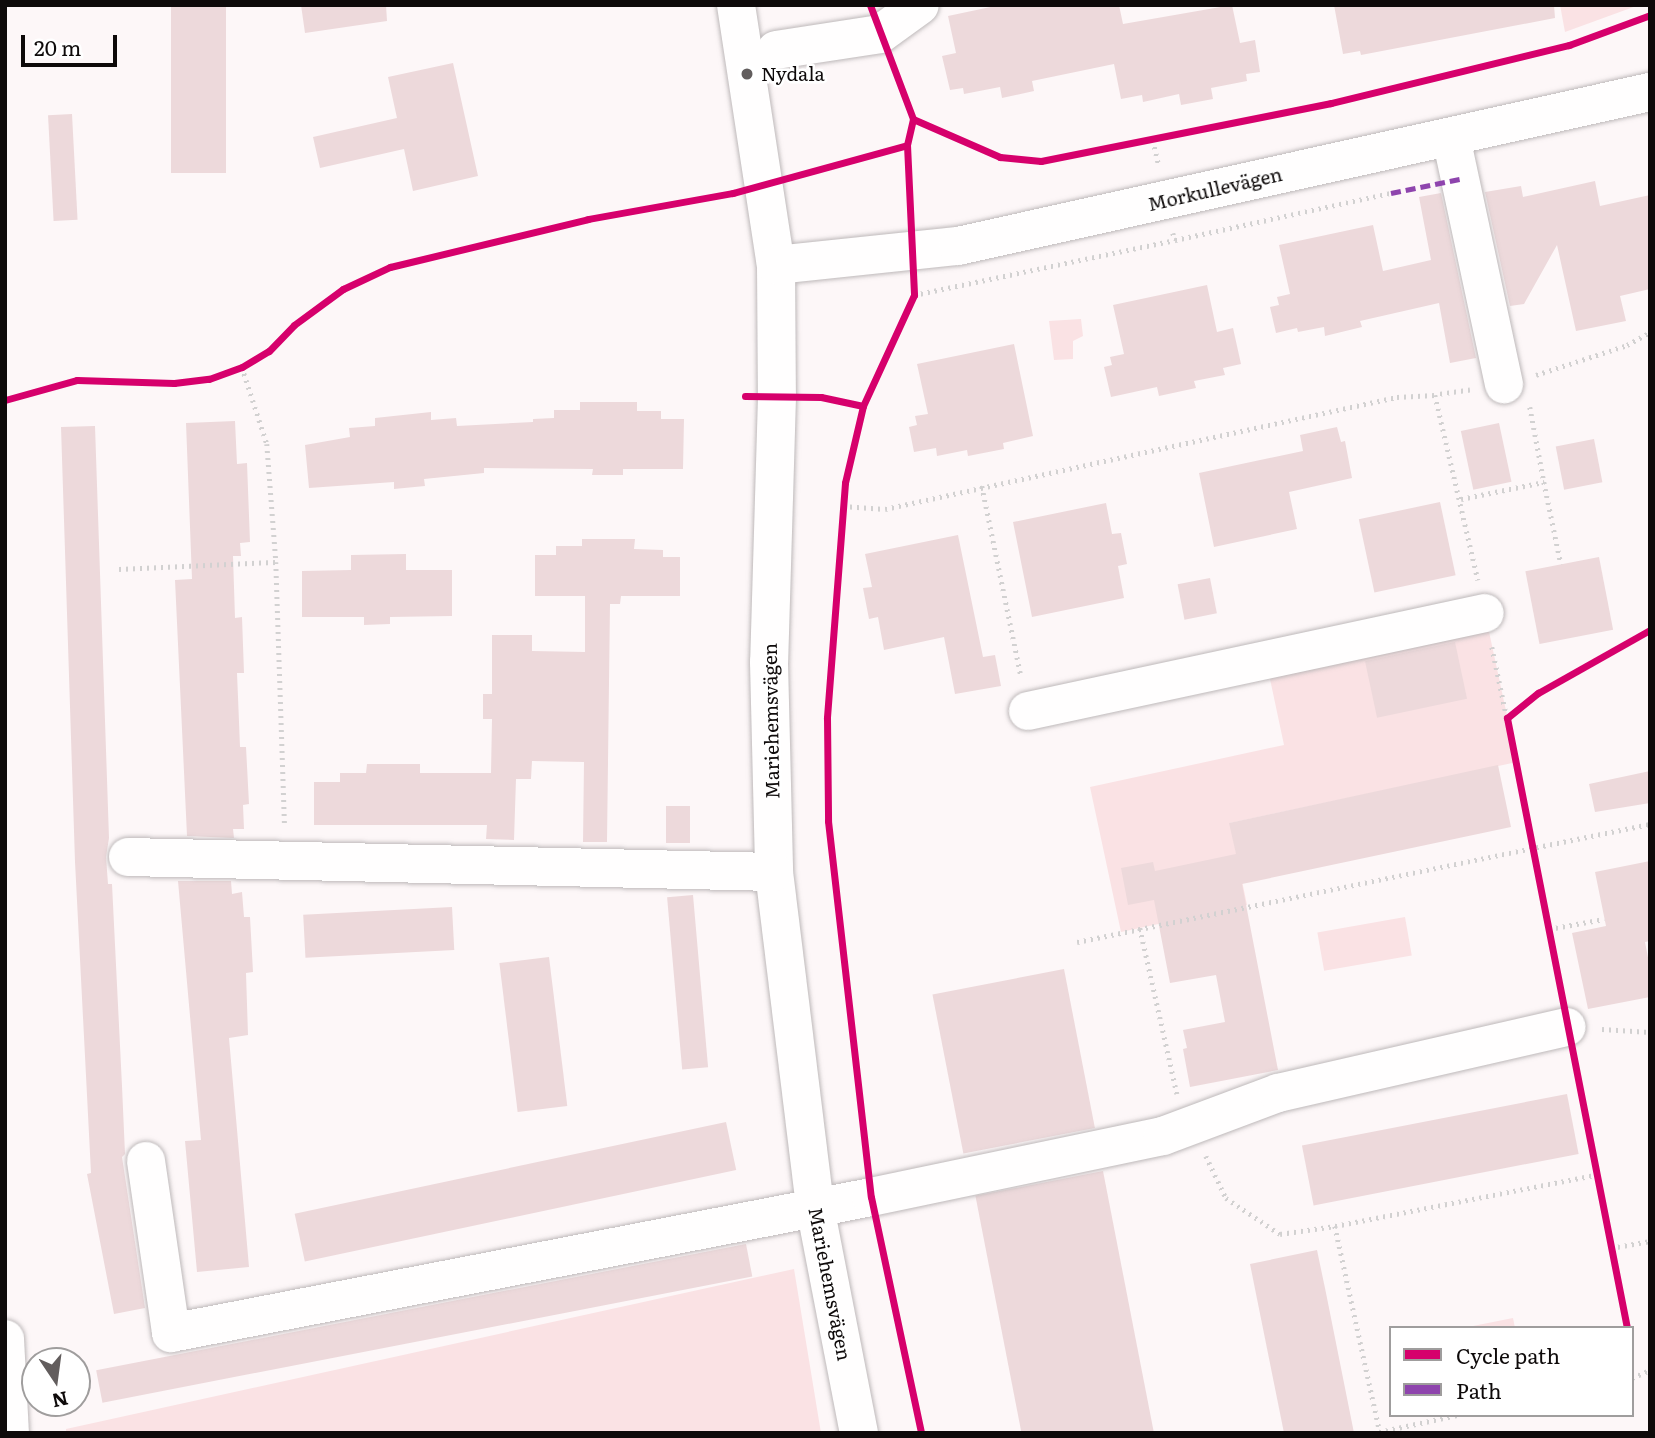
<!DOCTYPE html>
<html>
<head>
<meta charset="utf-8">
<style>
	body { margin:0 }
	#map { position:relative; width:1655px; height:1438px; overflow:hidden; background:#fdf7f8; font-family:Literata,serif }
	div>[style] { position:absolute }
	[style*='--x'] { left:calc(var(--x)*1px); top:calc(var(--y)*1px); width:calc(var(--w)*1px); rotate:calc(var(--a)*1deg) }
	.green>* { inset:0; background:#fae2e4; transform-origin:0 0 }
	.building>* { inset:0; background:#edd9db; transform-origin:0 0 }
	.path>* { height:4.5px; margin-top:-2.25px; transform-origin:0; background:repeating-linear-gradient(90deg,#d2d1d1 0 2px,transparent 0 7px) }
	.roads { filter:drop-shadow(0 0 2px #beb9ba) drop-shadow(0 0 2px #beb9ba) }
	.minor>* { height:38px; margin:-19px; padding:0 19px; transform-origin:19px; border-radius:19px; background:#fffefe }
	.highway>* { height:38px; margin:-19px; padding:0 19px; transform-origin:19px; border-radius:19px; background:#fffefe }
	.quiet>* { height:5px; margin-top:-2.5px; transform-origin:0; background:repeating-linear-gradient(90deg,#8e44ad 0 10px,transparent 0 15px) }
	.cycleway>* { height:7px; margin:-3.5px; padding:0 3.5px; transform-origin:3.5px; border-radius:3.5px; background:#d6006c }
	.dots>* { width:19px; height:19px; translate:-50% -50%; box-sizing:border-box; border:4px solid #fff; border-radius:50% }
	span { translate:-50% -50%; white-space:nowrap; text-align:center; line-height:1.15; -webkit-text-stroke:5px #fff; paint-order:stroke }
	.poi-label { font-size:19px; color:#0e0a0a }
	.left { translate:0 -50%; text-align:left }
	.street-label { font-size:19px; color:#0e0a0a }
	.frame { position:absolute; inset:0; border:7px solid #0e0a0a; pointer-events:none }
	.legend { position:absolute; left:1389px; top:1326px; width:245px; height:91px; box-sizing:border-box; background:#fff; border:2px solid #9f9d9d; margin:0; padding:9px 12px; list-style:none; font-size:21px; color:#0e0a0a }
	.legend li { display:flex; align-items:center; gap:14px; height:35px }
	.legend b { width:35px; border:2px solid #9f9d9d }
	.north { position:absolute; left:21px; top:1347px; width:70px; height:70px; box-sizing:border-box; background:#fff; border:2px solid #9f9d9d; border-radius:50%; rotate:167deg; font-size:19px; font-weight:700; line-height:28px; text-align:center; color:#0e0a0a }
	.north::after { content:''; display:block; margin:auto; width:24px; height:32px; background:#625d5d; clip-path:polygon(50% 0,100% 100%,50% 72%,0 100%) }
	.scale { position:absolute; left:21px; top:35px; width:96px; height:32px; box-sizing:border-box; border:4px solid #0e0a0a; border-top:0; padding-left:9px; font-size:21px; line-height:24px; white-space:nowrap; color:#0e0a0a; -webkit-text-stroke:5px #fff; paint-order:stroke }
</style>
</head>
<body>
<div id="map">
	<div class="green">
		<div style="clip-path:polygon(1560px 5px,1639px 5px,1565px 32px)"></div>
		<div style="clip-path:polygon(1081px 319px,1083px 336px,1073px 341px,1073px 359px,1054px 360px,1049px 321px)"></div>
		<div style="clip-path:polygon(1485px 613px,1517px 762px,1230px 823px,1247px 905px,1121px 932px,1090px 787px,1284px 745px,1266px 660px)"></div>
		<div style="left:1405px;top:917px;width:39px;height:89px;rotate:80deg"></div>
		<div style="clip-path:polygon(794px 1269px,821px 1433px,66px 1433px,66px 1429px)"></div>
		<div style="clip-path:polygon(1513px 1318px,1515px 1328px,1463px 1328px)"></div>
	</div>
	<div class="building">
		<div style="left:171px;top:5px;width:55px;height:168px"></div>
		<div style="clip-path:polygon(301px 5px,386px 5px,387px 21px,305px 33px)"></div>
		<div style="clip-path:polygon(1000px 5px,1119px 5px,1123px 24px,1232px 5px,1240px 43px,1255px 40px,1260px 72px,1246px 74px,1247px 81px,1211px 88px,1213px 99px,1181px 105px,1179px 94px,1143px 102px,1142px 95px,1121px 99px,1114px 64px,1032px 81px,1034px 91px,1002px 98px,1000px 87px,964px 94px,963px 88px,950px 90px,942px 56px,956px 53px,948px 16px)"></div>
		<div style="clip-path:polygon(1334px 5px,1554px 5px,1555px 18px,1361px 55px,1360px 51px,1343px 54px)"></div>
		<div style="clip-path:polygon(453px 63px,478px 176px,413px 191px,404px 149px,320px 168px,313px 137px,397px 118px,388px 77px)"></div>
		<div style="left:72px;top:114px;width:106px;height:24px;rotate:87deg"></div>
		<div style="clip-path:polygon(1595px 181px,1600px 206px,1650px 195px,1650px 289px,1620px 296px,1626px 321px,1576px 331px,1557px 245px,1524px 304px,1510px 306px,1485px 192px,1521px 186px,1523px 197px)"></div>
		<div style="clip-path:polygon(1441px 193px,1476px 358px,1450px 363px,1439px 303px,1360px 321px,1362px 327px,1325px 336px,1324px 327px,1298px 332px,1297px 328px,1276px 333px,1270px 307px,1279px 305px,1277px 297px,1290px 294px,1279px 245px,1373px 225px,1383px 271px,1431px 260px,1419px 197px)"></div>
		<div style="clip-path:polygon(1207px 285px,1217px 332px,1233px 328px,1241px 364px,1223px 368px,1225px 375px,1194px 381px,1196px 388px,1159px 396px,1157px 387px,1111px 397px,1104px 367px,1112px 365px,1110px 357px,1124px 354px,1113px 305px)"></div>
		<div style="clip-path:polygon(1014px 344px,1033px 436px,1003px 443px,1004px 449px,968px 456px,967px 450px,937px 456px,936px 448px,914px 452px,909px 427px,917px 425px,915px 416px,928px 414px,917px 364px)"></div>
		<div style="clip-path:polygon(580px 402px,637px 402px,637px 411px,661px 411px,661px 419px,684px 419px,683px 469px,623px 469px,623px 475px,592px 475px,593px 469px,484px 468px,484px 473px,424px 479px,425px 486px,394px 489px,394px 482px,309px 488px,305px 445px,350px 437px,349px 428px,375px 426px,375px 418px,431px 412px,431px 420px,456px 418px,457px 426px,533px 422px,533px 419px,554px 418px,554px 410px,580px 410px)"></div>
		<div style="clip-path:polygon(235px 421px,237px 464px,247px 463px,250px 542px,240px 543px,241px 556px,233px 556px,235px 618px,242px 617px,244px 673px,237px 673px,238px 697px,240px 747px,246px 747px,249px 804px,243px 805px,244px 829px,233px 829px,234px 838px,187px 836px,175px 580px,192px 579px,186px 423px)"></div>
		<div style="left:1499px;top:423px;width:60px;height:39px;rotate:78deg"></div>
		<div style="clip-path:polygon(95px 426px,109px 838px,106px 857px,108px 884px,112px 884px,122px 1086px,125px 1154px,122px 1157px,145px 1308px,114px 1314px,87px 1174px,91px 1173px,75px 862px,61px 427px)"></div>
		<div style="clip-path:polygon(1337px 427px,1341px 442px,1345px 441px,1352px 478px,1289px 492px,1297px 529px,1214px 547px,1199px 473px,1303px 451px,1300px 435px)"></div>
		<div style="left:1594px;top:439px;width:44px;height:39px;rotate:79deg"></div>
		<div style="left:1440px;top:502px;width:75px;height:83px;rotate:78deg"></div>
		<div style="clip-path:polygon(1106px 503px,1112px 534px,1121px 533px,1127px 564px,1118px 566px,1124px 598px,1032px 617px,1013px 522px)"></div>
		<div style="clip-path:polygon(958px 535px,983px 657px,995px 655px,1001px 686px,955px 694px,944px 637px,884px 650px,878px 617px,869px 619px,863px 588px,872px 587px,865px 554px)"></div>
		<div style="clip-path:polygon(582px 539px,635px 539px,634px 549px,663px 550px,663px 557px,680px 557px,680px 596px,621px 596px,620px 604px,610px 604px,607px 842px,583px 842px,584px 762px,532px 761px,531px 779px,516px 779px,514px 840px,486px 839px,487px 825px,314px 825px,314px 782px,340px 782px,340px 773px,366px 773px,367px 764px,420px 764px,420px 773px,491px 773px,492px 719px,483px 719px,483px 694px,492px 694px,492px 635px,532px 635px,532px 651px,585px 652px,585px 596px,535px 596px,535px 555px,556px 555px,556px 546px,582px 546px)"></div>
		<div style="clip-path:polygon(406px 554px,406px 570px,452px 570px,452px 616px,390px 617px,390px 624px,364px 625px,364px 617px,302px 617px,302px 571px,351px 570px,351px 555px)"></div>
		<div style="left:1599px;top:557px;width:74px;height:75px;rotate:79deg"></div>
		<div style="left:1210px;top:578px;width:36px;height:33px;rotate:79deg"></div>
		<div style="left:1455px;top:642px;width:58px;height:92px;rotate:78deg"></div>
		<div style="clip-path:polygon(1498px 765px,1511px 827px,1242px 884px,1278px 1070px,1190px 1087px,1183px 1049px,1187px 1048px,1183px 1030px,1225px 1022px,1216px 975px,1170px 983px,1154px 900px,1128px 905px,1121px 868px,1153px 862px,1155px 871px,1236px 854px,1229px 823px)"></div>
		<div style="clip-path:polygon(1650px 771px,1650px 803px,1595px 812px,1589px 784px)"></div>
		<div style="left:666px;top:806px;width:24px;height:37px"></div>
		<div style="clip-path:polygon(1650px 861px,1650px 941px,1645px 942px,1650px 968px,1650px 997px,1588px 1009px,1572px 933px,1606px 926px,1595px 872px)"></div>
		<div style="clip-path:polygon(178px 881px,231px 881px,232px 894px,242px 892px,244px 917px,250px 917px,253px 972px,246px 973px,248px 1035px,229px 1038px,249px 1267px,197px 1272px,185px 1141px,201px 1140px)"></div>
		<div style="left:693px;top:895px;width:173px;height:26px;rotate:85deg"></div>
		<div style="left:452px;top:907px;width:43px;height:149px;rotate:87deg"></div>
		<div style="left:549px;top:957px;width:150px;height:50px;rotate:83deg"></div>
		<div style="left:1064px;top:969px;width:162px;height:134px;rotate:79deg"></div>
		<div style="left:1567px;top:1094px;width:61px;height:270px;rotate:79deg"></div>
		<div style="left:726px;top:1122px;width:49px;height:441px;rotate:78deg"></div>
		<div style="left:1103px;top:1171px;width:267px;height:130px;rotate:79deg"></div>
		<div style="left:746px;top:1244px;width:33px;height:662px;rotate:79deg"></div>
		<div style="clip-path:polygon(1317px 1250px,1326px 1293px,1354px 1433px,1284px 1433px,1250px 1264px)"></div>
	</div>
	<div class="path">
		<div style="--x:1153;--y:140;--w:27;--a:77"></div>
		<div style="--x:1173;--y:233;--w:7;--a:74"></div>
		<div style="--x:1175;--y:240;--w:221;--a:-12.3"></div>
		<div style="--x:914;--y:295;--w:267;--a:-11.9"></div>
		<div style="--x:242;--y:367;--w:81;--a:72"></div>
		<div style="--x:267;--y:444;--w:118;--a:85.6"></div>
		<div style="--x:276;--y:562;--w:265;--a:88.1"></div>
		<div style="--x:1536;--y:375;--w:96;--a:-18.2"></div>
		<div style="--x:1627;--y:345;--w:26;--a:-29"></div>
		<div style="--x:1470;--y:390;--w:35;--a:172"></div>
		<div style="--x:1435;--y:395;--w:190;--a:76.9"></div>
		<div style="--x:1530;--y:407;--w:76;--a:79.4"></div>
		<div style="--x:982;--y:486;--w:194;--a:78.4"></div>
		<div style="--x:1461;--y:499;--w:85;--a:-11.6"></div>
		<div style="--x:1544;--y:482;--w:84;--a:78.3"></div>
		<div style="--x:843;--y:506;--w:42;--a:4.1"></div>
		<div style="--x:885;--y:509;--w:524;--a:-12.34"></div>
		<div style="--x:1397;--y:397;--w:38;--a:-3"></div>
		<div style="--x:119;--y:569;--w:157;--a:-2.6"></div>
		<div style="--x:1492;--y:647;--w:73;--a:78.1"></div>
		<div style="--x:1140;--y:928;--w:170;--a:77.4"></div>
		<div style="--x:1549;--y:929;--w:56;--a:-10.3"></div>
		<div style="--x:1077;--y:942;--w:585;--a:-11.64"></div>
		<div style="--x:1602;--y:1029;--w:48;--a:3.6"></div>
		<div style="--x:1206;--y:1156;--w:47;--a:64.5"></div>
		<div style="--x:1226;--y:1198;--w:65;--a:33.7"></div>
		<div style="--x:1280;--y:1234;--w:56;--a:-8.3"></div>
		<div style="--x:1335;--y:1226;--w:266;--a:-11.1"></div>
		<div style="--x:1335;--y:1226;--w:212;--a:77.7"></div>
		<div style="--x:1611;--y:1248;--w:40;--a:-10"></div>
		<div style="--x:1632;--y:1378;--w:20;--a:-24"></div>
		<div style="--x:1379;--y:1432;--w:80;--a:-12.3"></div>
	</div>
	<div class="roads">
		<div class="minor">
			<div style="--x:736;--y:5;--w:263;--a:81.3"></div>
			<div style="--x:776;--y:265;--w:132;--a:89.6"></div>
			<div style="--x:777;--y:397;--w:265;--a:91.7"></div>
			<div style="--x:769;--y:662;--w:210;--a:88.6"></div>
			<div style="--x:774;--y:872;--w:337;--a:83"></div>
			<div style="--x:815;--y:1207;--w:230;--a:79"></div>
			<div style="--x:776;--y:50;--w:105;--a:-8.7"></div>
			<div style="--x:880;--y:34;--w:49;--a:-35.9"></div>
			<div style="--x:1451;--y:137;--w:253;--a:77.9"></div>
			<div style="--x:776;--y:265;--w:183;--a:-6"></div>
			<div style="--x:958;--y:246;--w:709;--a:-12.55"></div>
			<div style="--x:1028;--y:711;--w:467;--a:-12.1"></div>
			<div style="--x:128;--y:857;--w:646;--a:1.33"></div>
			<div style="--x:146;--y:1161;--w:174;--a:81.7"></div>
			<div style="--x:171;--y:1333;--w:713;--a:-10.99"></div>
			<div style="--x:871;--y:1197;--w:298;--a:-11.8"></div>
			<div style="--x:1163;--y:1136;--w:123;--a:-20.5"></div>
			<div style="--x:1278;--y:1093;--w:296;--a:-12.9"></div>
		</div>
		<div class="highway">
			<div style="--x:5;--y:1339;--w:94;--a:87"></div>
		</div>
	</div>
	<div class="quiet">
		<div style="--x:1391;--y:193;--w:70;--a:-11.5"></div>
	</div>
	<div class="cycleway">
		<div style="--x:870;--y:5;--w:122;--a:69.3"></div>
		<div style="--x:913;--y:119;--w:27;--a:103"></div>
		<div style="--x:907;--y:145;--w:150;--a:87.3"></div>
		<div style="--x:914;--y:295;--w:122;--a:114.7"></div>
		<div style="--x:863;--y:406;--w:79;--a:103.2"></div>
		<div style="--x:845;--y:483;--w:236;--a:94.4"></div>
		<div style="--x:827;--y:718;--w:103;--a:89.4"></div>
		<div style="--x:828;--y:821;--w:378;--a:83.5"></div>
		<div style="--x:871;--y:1197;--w:241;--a:78"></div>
		<div style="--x:913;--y:119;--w:95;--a:23.6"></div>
		<div style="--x:1000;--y:157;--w:41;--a:5.6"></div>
		<div style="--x:1041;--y:161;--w:296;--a:-11.3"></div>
		<div style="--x:1331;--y:103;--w:245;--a:-13.7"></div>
		<div style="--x:1569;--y:45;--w:86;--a:-20.3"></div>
		<div style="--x:745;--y:396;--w:76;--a:0.8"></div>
		<div style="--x:821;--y:397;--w:43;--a:12.1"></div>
		<div style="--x:5;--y:400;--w:75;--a:-15.5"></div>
		<div style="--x:77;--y:380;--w:97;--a:1.8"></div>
		<div style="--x:174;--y:383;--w:35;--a:-7"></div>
		<div style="--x:209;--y:379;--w:35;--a:-20"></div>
		<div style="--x:242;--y:367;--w:31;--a:-31"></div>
		<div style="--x:269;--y:351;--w:36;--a:-46"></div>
		<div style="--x:294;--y:325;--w:61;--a:-36.3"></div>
		<div style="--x:343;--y:289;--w:52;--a:-25.1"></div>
		<div style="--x:390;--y:267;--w:204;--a:-13.6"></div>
		<div style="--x:588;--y:219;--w:147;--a:-10.2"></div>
		<div style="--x:733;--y:193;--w:180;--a:-15.4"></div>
		<div style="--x:1627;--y:1328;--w:622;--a:-101.13"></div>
		<div style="--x:1507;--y:718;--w:40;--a:-39"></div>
		<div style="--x:1538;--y:693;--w:129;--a:-29.4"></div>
	</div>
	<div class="dots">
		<div style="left:747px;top:74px;background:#625d5d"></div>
	</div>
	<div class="poi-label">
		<span class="left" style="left:761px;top:74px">Nydala</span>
	</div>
	<div class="street-label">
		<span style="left:1215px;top:189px;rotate:-13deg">Morkullevägen</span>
		<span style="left:771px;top:721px;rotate:-91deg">Mariehemsvägen</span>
		<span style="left:830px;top:1284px;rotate:79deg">Mariehemsvägen</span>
	</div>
	<div class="frame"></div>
	<ul class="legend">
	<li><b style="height:9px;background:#d6006c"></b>Cycle path</li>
	<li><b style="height:9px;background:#8e44ad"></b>Path</li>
	</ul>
	<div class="north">N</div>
	<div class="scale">20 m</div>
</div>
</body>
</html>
